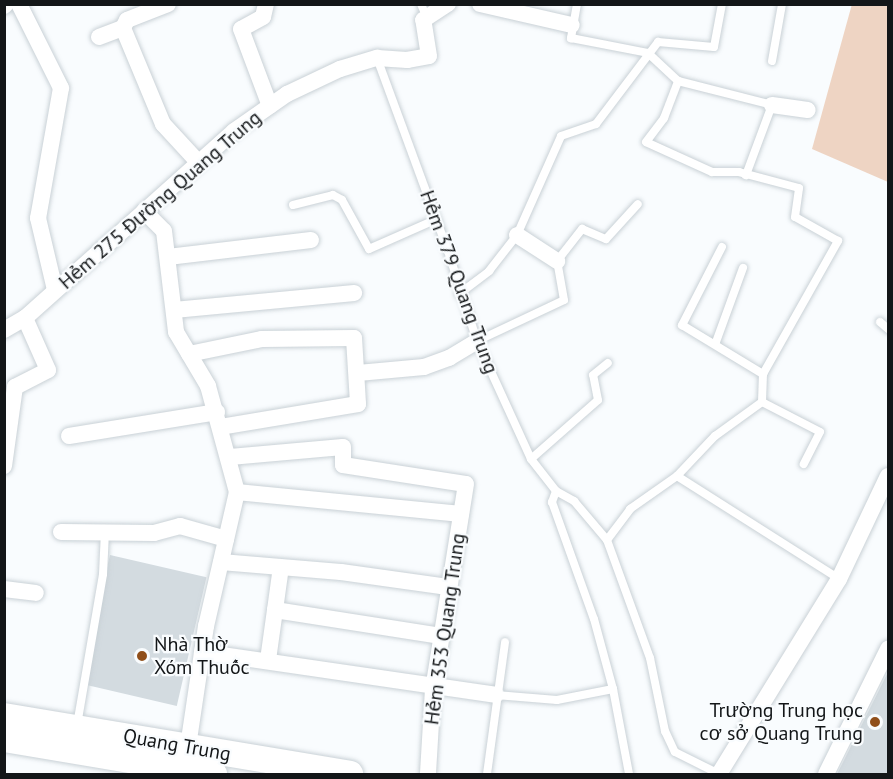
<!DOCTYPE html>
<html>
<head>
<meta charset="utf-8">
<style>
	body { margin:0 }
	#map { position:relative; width:893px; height:779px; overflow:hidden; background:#f9fcfe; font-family:"PT Sans",sans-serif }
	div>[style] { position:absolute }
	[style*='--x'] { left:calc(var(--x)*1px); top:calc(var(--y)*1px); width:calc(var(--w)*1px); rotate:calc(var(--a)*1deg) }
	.green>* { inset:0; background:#eed4c3 }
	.building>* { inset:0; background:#d3dbe0; transform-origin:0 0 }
	.roads { filter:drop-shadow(0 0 2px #c9d1d6) drop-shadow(0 0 2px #c9d1d6) }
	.lane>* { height:8px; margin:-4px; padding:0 4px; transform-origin:4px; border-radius:4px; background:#fff }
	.street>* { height:16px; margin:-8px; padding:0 8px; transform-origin:8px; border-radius:8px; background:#fff }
	.primary>* { height:26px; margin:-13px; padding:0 13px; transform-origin:13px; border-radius:13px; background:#fff }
	.dots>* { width:16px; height:16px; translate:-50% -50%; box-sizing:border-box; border:3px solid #f9fcfe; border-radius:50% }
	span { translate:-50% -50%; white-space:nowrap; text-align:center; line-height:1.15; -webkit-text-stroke:4.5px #f9fcfe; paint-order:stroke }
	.street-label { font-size:20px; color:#131618 }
	.poi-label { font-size:20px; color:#131618 }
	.left { translate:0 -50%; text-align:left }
	.right { translate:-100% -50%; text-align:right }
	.frame { position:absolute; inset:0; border:6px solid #131618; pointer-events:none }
</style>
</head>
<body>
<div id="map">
	<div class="green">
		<div style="clip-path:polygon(852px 4px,888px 5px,888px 182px,812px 149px)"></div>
	</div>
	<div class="building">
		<div style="left:110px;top:555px;width:99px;height:132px;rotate:13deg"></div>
		<div style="clip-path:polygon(888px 672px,888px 774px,837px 774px)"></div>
	</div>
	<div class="roads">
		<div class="lane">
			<div style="--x:421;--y:4;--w:13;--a:67"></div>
			<div style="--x:577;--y:4;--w:35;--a:100"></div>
			<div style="--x:571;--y:38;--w:78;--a:11"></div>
			<div style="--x:648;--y:53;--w:41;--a:43"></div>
			<div style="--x:678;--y:81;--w:97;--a:14.3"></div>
			<div style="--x:772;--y:105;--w:75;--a:110.4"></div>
			<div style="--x:377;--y:58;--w:206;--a:69.8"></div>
			<div style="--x:448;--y:251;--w:95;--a:72.1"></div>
			<div style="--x:477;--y:341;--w:130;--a:65.4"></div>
			<div style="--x:531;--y:459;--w:41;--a:52"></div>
			<div style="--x:556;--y:491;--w:12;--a:110"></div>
			<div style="--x:552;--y:502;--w:124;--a:70.3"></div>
			<div style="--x:594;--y:619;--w:73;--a:74.8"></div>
			<div style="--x:613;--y:689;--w:86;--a:79.3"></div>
			<div style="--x:772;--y:61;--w:58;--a:-80"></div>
			<div style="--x:293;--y:205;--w:41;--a:-14"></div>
			<div style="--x:333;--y:195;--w:10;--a:29"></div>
			<div style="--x:342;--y:200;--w:56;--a:61.1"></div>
			<div style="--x:369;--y:249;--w:74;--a:-23.8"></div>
			<div style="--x:722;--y:247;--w:88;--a:117.1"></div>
			<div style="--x:682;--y:325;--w:95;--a:31.2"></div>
			<div style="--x:459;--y:294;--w:38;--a:-37"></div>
			<div style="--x:489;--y:271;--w:46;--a:-52.1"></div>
			<div style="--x:517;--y:235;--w:108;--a:-66"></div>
			<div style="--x:561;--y:136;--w:37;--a:-19"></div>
			<div style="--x:596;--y:124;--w:103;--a:-52.9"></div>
			<div style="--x:658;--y:42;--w:56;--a:5.1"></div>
			<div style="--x:714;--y:47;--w:44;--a:-79.5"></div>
			<div style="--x:880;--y:322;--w:11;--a:41"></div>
			<div style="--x:477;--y:341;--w:96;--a:-25.2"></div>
			<div style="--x:564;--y:300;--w:40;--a:-100"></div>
			<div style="--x:557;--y:261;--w:41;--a:-52"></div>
			<div style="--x:582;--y:229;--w:26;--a:23"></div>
			<div style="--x:606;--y:239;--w:47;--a:-47.6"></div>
			<div style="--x:716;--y:342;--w:79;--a:-70"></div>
			<div style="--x:762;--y:402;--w:65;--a:27.3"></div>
			<div style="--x:820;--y:432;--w:36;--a:117"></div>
			<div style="--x:531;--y:459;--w:89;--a:-41.4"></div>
			<div style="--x:598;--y:400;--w:25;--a:-101"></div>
			<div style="--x:593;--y:375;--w:19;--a:-39"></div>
			<div style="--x:677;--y:476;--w:192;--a:32.4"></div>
			<div style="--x:556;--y:491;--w:21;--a:29"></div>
			<div style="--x:574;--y:501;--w:51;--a:49.8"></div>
			<div style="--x:607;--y:540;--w:126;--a:70"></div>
			<div style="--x:650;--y:658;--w:75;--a:78.4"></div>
			<div style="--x:665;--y:731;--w:23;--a:65"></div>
			<div style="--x:675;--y:752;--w:49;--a:26.6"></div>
			<div style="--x:607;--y:540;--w:39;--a:-53"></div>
			<div style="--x:630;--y:509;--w:57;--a:-35.1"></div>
			<div style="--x:677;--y:476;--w:55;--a:-46.5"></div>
			<div style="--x:715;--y:436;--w:58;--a:-35.9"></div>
			<div style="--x:762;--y:402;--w:28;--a:-88"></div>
			<div style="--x:763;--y:374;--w:153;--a:-60.6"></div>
			<div style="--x:838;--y:241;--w:49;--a:-150.8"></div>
			<div style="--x:795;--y:217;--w:29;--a:-82"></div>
			<div style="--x:799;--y:188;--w:62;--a:-165.1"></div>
			<div style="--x:739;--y:172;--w:27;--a:180"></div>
			<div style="--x:712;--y:172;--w:72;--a:-155.6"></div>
			<div style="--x:646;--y:142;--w:30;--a:-53"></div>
			<div style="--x:664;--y:118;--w:40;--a:-69"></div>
			<div style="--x:496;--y:695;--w:61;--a:4.7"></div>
			<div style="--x:557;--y:700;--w:57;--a:-11.1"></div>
			<div style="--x:77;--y:725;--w:153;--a:-80.2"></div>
			<div style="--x:103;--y:574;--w:42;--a:-87.3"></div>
			<div style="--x:487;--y:774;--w:133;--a:-82.2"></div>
		</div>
		<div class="street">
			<div style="--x:19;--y:4;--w:94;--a:63.4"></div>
			<div style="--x:61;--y:88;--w:132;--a:100"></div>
			<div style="--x:38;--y:218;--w:74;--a:76.7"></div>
			<div style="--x:168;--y:4;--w:44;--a:158.7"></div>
			<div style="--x:127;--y:20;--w:9;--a:117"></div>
			<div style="--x:123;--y:28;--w:104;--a:67.4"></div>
			<div style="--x:163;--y:124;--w:53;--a:47.3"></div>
			<div style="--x:266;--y:4;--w:13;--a:103"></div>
			<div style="--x:263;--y:17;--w:25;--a:151"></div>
			<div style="--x:241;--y:29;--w:82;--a:69.4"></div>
			<div style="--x:480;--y:4;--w:94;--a:12.9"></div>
			<div style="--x:4;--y:6;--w:3;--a:-45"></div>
			<div style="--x:99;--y:37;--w:26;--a:-21"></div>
			<div style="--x:772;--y:105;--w:36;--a:8"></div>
			<div style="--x:144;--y:211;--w:28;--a:45"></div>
			<div style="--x:164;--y:231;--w:102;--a:83.2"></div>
			<div style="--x:176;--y:332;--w:63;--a:59.3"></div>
			<div style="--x:208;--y:386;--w:110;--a:74.7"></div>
			<div style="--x:237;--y:492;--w:138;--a:103"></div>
			<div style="--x:206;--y:626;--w:122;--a:98.5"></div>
			<div style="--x:517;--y:235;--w:48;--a:33"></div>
			<div style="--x:168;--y:257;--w:144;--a:-6.8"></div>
			<div style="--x:174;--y:310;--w:181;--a:-5.4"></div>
			<div style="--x:4;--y:330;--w:24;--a:-30"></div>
			<div style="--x:25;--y:318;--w:280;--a:-41.8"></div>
			<div style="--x:234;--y:131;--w:65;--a:-34.9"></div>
			<div style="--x:287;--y:94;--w:59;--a:-25.3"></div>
			<div style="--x:340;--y:69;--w:39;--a:-17"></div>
			<div style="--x:377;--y:58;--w:30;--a:4"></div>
			<div style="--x:407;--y:60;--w:22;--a:-10"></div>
			<div style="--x:429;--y:56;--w:36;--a:-99"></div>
			<div style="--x:423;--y:20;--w:30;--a:-33"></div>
			<div style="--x:189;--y:354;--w:75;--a:-11.6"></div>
			<div style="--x:262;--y:339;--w:92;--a:-0.6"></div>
			<div style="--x:354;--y:338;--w:66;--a:86.5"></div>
			<div style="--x:358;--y:404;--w:139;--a:170.5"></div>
			<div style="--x:358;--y:373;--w:66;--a:-5.2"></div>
			<div style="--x:424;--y:367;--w:27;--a:-20"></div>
			<div style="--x:449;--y:358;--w:33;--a:-31"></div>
			<div style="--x:69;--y:436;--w:150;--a:-9.2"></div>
			<div style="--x:230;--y:457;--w:113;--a:-5.1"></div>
			<div style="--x:343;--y:447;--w:18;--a:90"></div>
			<div style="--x:343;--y:465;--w:124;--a:8.8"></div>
			<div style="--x:466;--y:484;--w:208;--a:99.1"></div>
			<div style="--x:433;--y:689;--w:85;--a:93.4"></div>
			<div style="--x:4;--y:466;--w:80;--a:-82.1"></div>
			<div style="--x:15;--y:387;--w:37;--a:-27"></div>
			<div style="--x:48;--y:370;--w:57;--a:-113.9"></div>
			<div style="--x:237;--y:492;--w:225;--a:5.6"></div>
			<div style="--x:61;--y:532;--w:93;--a:0.6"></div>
			<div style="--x:154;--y:533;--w:27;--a:-15"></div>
			<div style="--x:180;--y:526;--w:48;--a:15.8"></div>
			<div style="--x:221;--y:562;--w:120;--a:4.8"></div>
			<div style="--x:341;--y:572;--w:108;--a:8"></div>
			<div style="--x:4;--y:589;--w:32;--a:7"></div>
			<div style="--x:275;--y:610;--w:43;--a:-82.1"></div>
			<div style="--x:202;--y:652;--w:297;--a:8.3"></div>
			<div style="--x:268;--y:660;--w:50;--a:-82"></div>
			<div style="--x:275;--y:610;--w:168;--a:8.9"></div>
			<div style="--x:719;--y:774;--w:229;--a:-58.4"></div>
			<div style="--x:839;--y:579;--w:114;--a:-64.6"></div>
			<div style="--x:826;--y:774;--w:140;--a:-63.6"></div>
		</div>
		<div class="primary">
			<div style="--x:4;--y:716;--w:351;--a:9.5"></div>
			<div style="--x:4;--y:739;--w:213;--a:9.5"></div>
		</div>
	</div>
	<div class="dots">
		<div style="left:142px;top:656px;background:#904f1a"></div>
		<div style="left:875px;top:722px;background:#904f1a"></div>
	</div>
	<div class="street-label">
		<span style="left:160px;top:200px;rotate:-41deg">Hẻm 275 Đường Quang Trung</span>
		<span style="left:459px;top:282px;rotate:70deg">Hẻm 379 Quang Trung</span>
		<span style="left:445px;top:629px;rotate:-82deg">Hẻm 353 Quang Trung</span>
		<span style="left:177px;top:745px;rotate:10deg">Quang Trung</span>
	</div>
	<div class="poi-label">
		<span class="left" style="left:154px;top:656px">Nhà Thờ<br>Xóm Thuốc</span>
		<span class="right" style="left:863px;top:722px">Trường Trung học<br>cơ sở Quang Trung</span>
	</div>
	<div class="frame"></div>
</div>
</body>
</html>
